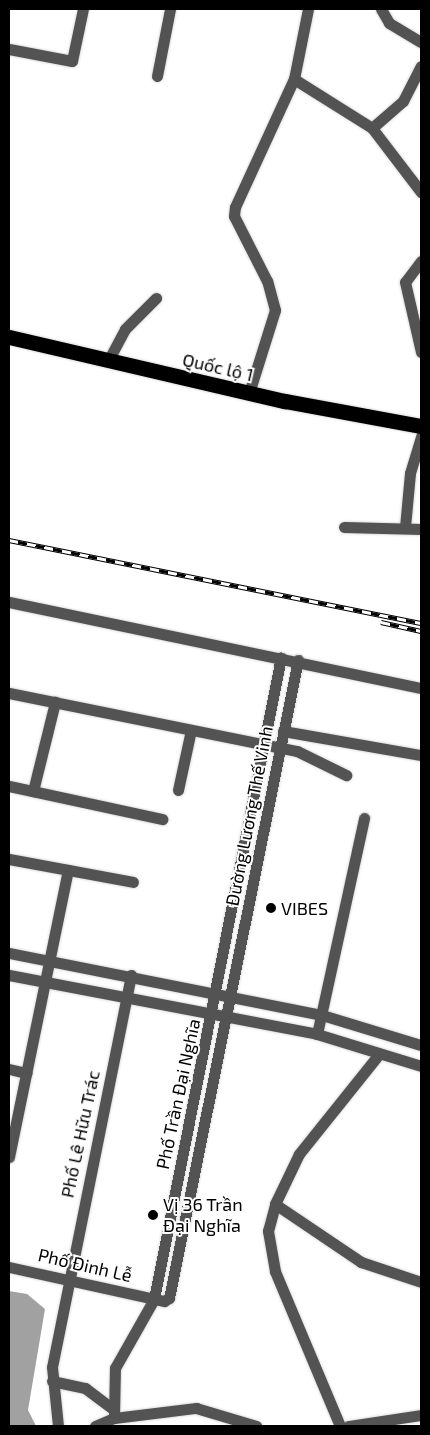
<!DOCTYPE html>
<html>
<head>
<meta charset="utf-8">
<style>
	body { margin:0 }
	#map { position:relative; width:430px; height:1435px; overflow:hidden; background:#fff; font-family:"Exo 2",sans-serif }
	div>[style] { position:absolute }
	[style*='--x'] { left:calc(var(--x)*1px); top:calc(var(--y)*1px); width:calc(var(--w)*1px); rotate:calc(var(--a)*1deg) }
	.water>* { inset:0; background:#a1a1a1 }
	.roads { filter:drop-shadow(0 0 1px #dbdbdb) drop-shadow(0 0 1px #dbdbdb) }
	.minor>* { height:11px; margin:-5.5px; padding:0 5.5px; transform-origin:5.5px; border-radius:5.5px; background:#535353 }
	.highway>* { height:15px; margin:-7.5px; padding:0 7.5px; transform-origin:7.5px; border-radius:7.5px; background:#000 }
	.rail>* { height:5px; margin-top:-2.5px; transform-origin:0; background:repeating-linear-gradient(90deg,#fff 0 9px,#000 0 18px); box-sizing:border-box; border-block:1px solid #000 }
	.dots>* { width:14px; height:14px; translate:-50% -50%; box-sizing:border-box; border:2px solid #fff; border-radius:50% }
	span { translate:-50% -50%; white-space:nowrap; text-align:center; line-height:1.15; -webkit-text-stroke:4px #fff; paint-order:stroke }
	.street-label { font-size:18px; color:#000 }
	.poi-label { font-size:18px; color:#000 }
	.left { translate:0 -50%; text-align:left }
	.frame { position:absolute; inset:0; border:10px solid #000; pointer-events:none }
</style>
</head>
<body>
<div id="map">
	<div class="water">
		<div style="clip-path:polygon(9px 1291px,27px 1294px,45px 1309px,28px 1410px,36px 1426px,9px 1426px)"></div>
	</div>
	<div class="roads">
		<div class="minor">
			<div style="--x:381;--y:9;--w:16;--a:60"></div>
			<div style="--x:389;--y:23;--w:37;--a:31"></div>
			<div style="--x:9;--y:49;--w:64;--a:10.8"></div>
			<div style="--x:72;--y:61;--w:53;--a:-78.1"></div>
			<div style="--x:157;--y:76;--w:68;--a:-79"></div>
			<div style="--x:294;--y:79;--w:92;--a:32.1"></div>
			<div style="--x:372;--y:128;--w:81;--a:52.6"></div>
			<div style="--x:372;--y:128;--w:41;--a:-41.1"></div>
			<div style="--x:403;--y:101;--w:39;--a:-63"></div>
			<div style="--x:421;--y:261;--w:26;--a:127"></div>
			<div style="--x:405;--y:282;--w:72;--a:77.1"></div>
			<div style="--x:108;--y:361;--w:36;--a:-62"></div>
			<div style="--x:125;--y:329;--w:44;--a:-45"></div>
			<div style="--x:249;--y:393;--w:87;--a:-72.6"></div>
			<div style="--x:275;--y:310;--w:30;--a:-105"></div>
			<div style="--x:267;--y:281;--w:73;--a:-116.9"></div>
			<div style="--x:234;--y:216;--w:9;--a:-84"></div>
			<div style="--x:235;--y:207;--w:141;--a:-65.3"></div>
			<div style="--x:294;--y:79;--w:71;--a:-78.7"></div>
			<div style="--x:344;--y:527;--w:77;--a:1.5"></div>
			<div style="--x:405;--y:527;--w:54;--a:-84.7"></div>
			<div style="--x:410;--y:473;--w:39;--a:-73"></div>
			<div style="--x:9;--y:602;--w:421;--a:11.8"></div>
			<div style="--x:9;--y:693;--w:294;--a:11.4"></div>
			<div style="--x:297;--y:751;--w:55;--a:26.1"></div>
			<div style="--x:283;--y:731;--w:140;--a:9.9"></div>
			<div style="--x:9;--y:786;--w:157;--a:12.2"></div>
			<div style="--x:178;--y:790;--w:61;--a:-77.8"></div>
			<div style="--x:33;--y:791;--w:92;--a:-76.1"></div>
			<div style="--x:9;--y:859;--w:126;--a:10.5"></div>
			<div style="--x:9;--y:953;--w:319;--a:11.2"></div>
			<div style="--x:322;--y:1015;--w:103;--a:16.9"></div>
			<div style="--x:9;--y:975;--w:314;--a:10.8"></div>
			<div style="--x:317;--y:1034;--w:109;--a:17.1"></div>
			<div style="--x:317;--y:1034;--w:221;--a:-77.7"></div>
			<div style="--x:9;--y:1069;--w:18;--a:13"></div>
			<div style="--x:9;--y:1157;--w:293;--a:-78.4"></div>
			<div style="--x:275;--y:1204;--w:104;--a:34"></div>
			<div style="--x:361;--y:1262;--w:63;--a:18.4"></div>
			<div style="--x:9;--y:1267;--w:159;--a:12.4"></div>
			<div style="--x:164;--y:1301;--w:6;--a:-31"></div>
			<div style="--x:169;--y:1298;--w:651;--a:-78.57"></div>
			<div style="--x:52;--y:1381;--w:34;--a:12"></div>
			<div style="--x:85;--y:1388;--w:36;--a:37"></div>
			<div style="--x:114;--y:1418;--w:50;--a:-88.9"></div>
			<div style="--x:115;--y:1368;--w:79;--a:-60.5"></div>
			<div style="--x:154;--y:1299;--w:654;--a:-78.81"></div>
			<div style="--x:58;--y:1426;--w:59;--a:-95.8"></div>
			<div style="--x:52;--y:1367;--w:400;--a:-78.6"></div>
			<div style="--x:95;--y:1426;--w:21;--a:-23"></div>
			<div style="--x:114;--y:1418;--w:83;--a:-7"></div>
			<div style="--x:196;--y:1408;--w:63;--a:16.7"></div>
			<div style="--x:340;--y:1426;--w:168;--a:-112.8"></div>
			<div style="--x:275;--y:1271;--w:41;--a:-99.9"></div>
			<div style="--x:268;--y:1231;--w:28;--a:-75"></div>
			<div style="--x:275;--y:1204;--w:55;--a:-64.4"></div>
			<div style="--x:299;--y:1154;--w:128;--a:-51.3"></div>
			<div style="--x:348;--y:1426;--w:74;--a:-8.6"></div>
		</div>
		<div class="highway">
			<div style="--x:9;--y:337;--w:283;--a:13.1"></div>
			<div style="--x:285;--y:401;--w:138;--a:10.4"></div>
		</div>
	</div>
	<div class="rail">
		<div style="--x:9;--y:540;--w:420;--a:11.4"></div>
		<div style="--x:381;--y:622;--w:41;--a:12.7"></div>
	</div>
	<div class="dots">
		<div style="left:271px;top:908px;background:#000"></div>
		<div style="left:153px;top:1215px;background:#000"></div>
	</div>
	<div class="street-label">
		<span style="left:218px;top:367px;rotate:13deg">Quốc lộ 1</span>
		<span style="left:249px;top:816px;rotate:-79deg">Đường Lương Thế Vinh</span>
		<span style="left:178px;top:1094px;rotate:-78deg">Phố Trần Đại Nghĩa</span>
		<span style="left:80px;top:1134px;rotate:-78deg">Phố Lê Hữu Trác</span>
		<span style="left:85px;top:1265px;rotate:13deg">Phố Đinh Lễ</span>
	</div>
	<div class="poi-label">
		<span class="left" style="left:281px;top:908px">VIBES</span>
		<span class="left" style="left:163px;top:1215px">Vị 36 Trần<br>Đại Nghĩa</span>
	</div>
	<div class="frame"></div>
</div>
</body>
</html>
